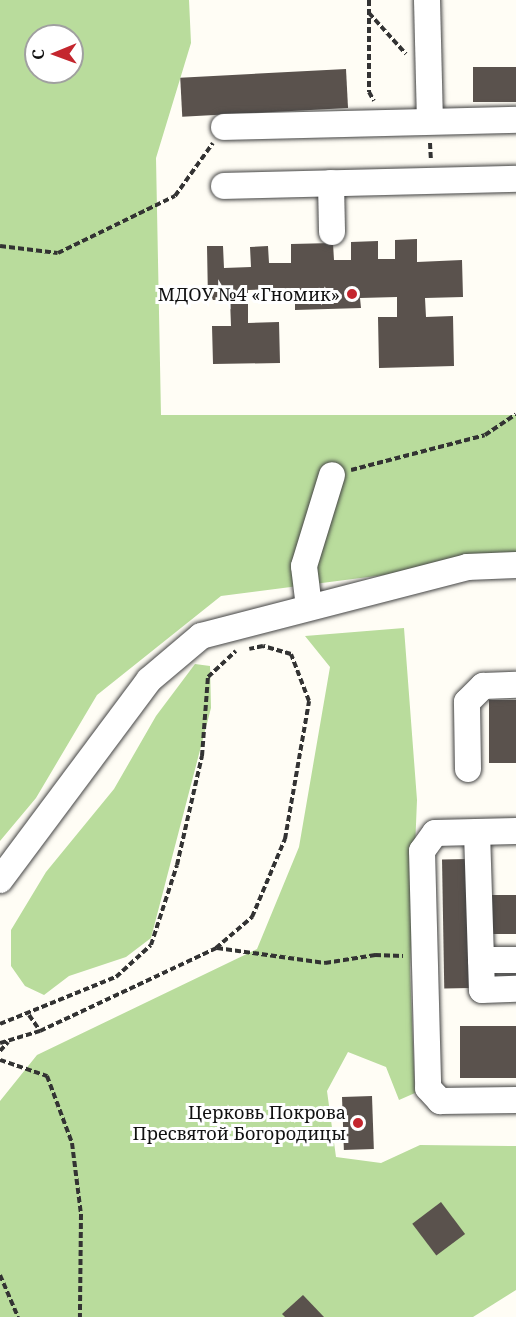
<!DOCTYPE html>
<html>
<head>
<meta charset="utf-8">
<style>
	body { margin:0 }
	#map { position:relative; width:516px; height:1317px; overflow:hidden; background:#fffdf5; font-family:"Noto Serif",serif }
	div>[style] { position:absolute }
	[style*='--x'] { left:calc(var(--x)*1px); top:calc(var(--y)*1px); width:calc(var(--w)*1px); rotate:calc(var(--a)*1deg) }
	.forest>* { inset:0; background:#b9dc9c }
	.building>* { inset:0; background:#5a524d; transform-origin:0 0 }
	.path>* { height:4px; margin-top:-2px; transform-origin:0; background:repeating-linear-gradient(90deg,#333 0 6px,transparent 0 9px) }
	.roads { filter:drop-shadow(0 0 2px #444) drop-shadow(0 0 2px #444) }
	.minor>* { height:26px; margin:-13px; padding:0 13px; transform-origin:13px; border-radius:13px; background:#fff }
	.dots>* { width:16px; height:16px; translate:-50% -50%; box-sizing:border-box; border:3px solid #fff; border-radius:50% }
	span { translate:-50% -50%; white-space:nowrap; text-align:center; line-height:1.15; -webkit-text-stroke:6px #fff; paint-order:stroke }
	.poi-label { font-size:18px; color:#111 }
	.right { translate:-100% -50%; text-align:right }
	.north { position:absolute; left:24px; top:24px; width:60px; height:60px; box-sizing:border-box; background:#fff; border:2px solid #a0a0a0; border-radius:50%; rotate:269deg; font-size:16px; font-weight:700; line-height:24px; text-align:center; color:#111 }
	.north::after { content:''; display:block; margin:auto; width:21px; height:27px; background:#c4262e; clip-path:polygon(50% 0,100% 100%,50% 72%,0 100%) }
</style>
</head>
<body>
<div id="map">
	<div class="forest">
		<div style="clip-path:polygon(evenodd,0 0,189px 0,191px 43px,156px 158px,161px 415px,516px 415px,516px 558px,221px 596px,97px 695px,36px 798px,0 841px,0 0,36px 36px,72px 36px,72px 72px,36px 72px,36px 36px)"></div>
		<div style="clip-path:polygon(404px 628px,417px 800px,410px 970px,415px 1093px,399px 1100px,386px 1067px,348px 1052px,327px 1091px,336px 1157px,381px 1163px,420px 1145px,516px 1146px,516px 1290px,473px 1317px,0 1317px,0 1101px,37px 1055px,257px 949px,299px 847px,330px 667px,305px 636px)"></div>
		<div style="clip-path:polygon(195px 664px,210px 666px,211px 708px,151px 938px,126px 957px,69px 976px,44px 995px,25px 986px,11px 966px,11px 930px,46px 872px,114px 789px,156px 716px)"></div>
	</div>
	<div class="building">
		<div style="left:516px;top:67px;width:35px;height:43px;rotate:90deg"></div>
		<div style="left:346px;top:69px;width:39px;height:166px;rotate:87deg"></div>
		<div style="clip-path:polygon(417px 239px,417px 262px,462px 260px,463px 297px,425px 298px,426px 317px,453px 316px,454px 366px,379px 368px,378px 317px,397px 317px,397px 297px,360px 298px,361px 308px,295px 310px,295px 288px,248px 290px,248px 323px,279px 322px,280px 363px,213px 364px,212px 326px,231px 326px,230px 300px,208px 300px,207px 246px,223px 246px,224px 268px,251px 267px,250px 247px,268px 246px,269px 263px,291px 263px,291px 244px,333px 243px,334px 260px,351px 260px,351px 242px,378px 241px,378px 259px,395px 259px,395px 240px)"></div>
		<div style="left:516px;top:700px;width:63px;height:27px;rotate:90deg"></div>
		<div style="left:468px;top:859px;width:129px;height:26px;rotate:89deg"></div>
		<div style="left:516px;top:895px;width:39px;height:27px;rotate:90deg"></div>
		<div style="left:516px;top:1026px;width:52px;height:56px;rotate:90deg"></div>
		<div style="left:372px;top:1096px;width:53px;height:30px;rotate:88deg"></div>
		<div style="left:441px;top:1202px;width:40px;height:36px;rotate:53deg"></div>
		<div style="clip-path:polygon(303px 1295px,324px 1317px,285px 1317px,282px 1314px)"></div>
	</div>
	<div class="path">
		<div style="--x:369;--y:0;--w:92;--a:90"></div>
		<div style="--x:369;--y:92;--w:10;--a:61"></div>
		<div style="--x:369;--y:13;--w:55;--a:47.9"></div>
		<div style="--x:430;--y:143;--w:17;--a:87"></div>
		<div style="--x:0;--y:246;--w:58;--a:6.9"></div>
		<div style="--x:58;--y:253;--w:130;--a:-26"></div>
		<div style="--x:175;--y:196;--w:65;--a:-54.4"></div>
		<div style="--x:351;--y:470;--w:138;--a:-14.6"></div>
		<div style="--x:485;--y:435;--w:37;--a:-34"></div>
		<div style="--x:217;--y:948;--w:109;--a:7.9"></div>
		<div style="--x:325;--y:963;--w:51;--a:-9.1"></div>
		<div style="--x:375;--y:955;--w:28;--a:2"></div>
		<div style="--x:29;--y:1015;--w:19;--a:55"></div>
		<div style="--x:0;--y:1024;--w:125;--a:-22.1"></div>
		<div style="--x:116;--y:977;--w:47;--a:-42.4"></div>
		<div style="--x:151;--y:945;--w:84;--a:-72"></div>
		<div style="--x:177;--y:865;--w:112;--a:-77.1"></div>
		<div style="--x:202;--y:756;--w:79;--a:-85.7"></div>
		<div style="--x:208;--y:677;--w:38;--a:-43"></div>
		<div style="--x:0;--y:1043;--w:42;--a:-16.7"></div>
		<div style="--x:40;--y:1031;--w:195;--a:-25.2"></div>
		<div style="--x:216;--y:948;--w:48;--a:-40.7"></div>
		<div style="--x:252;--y:917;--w:85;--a:-67.1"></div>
		<div style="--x:285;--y:839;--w:140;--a:-80.1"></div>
		<div style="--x:309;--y:701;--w:50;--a:-111"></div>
		<div style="--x:291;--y:654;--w:29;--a:-164"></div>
		<div style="--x:263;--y:646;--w:14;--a:168"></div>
		<div style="--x:0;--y:1051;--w:12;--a:-48"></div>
		<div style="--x:0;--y:1060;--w:50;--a:18.8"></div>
		<div style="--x:47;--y:1076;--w:72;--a:69.5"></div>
		<div style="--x:72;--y:1143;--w:72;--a:82.8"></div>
		<div style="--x:81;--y:1214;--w:103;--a:90.6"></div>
		<div style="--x:0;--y:1275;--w:46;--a:66.8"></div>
	</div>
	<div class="roads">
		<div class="minor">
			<div style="--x:427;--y:0;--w:121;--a:88.6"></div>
			<div style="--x:224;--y:127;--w:292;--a:-1.4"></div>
			<div style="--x:331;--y:183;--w:49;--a:88.8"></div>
			<div style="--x:224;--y:186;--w:292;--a:-1.4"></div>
			<div style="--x:309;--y:607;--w:41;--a:-97"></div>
			<div style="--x:304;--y:566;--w:95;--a:-72.9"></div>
			<div style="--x:468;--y:769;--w:67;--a:-90.9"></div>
			<div style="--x:467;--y:702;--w:23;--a:-45"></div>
			<div style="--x:483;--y:686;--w:33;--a:-2"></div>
			<div style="--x:516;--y:831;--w:81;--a:178.6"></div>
			<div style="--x:435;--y:833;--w:22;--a:126"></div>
			<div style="--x:422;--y:851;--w:237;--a:88.5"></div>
			<div style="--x:428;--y:1088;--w:18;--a:47"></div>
			<div style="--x:440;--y:1101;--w:76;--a:-0.8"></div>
			<div style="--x:477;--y:832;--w:158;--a:88.2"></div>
			<div style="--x:482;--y:990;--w:34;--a:-2"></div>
			<div style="--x:0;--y:880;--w:249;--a:-53.3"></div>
			<div style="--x:149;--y:680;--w:68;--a:-40.2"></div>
			<div style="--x:201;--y:636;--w:275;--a:-14.5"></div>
			<div style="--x:467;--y:567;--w:49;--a:-2.3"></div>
			<div style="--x:481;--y:960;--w:35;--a:0"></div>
		</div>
	</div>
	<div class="dots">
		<div style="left:352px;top:294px;background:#c4262e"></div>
		<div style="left:358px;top:1123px;background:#c4262e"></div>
	</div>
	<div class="poi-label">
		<span class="right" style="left:340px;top:294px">МДОУ №4 «Гномик»</span>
		<span class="right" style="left:346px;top:1123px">Церковь Покрова<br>Пресвятой Богородицы</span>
	</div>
	<div class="north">С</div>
</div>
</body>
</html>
